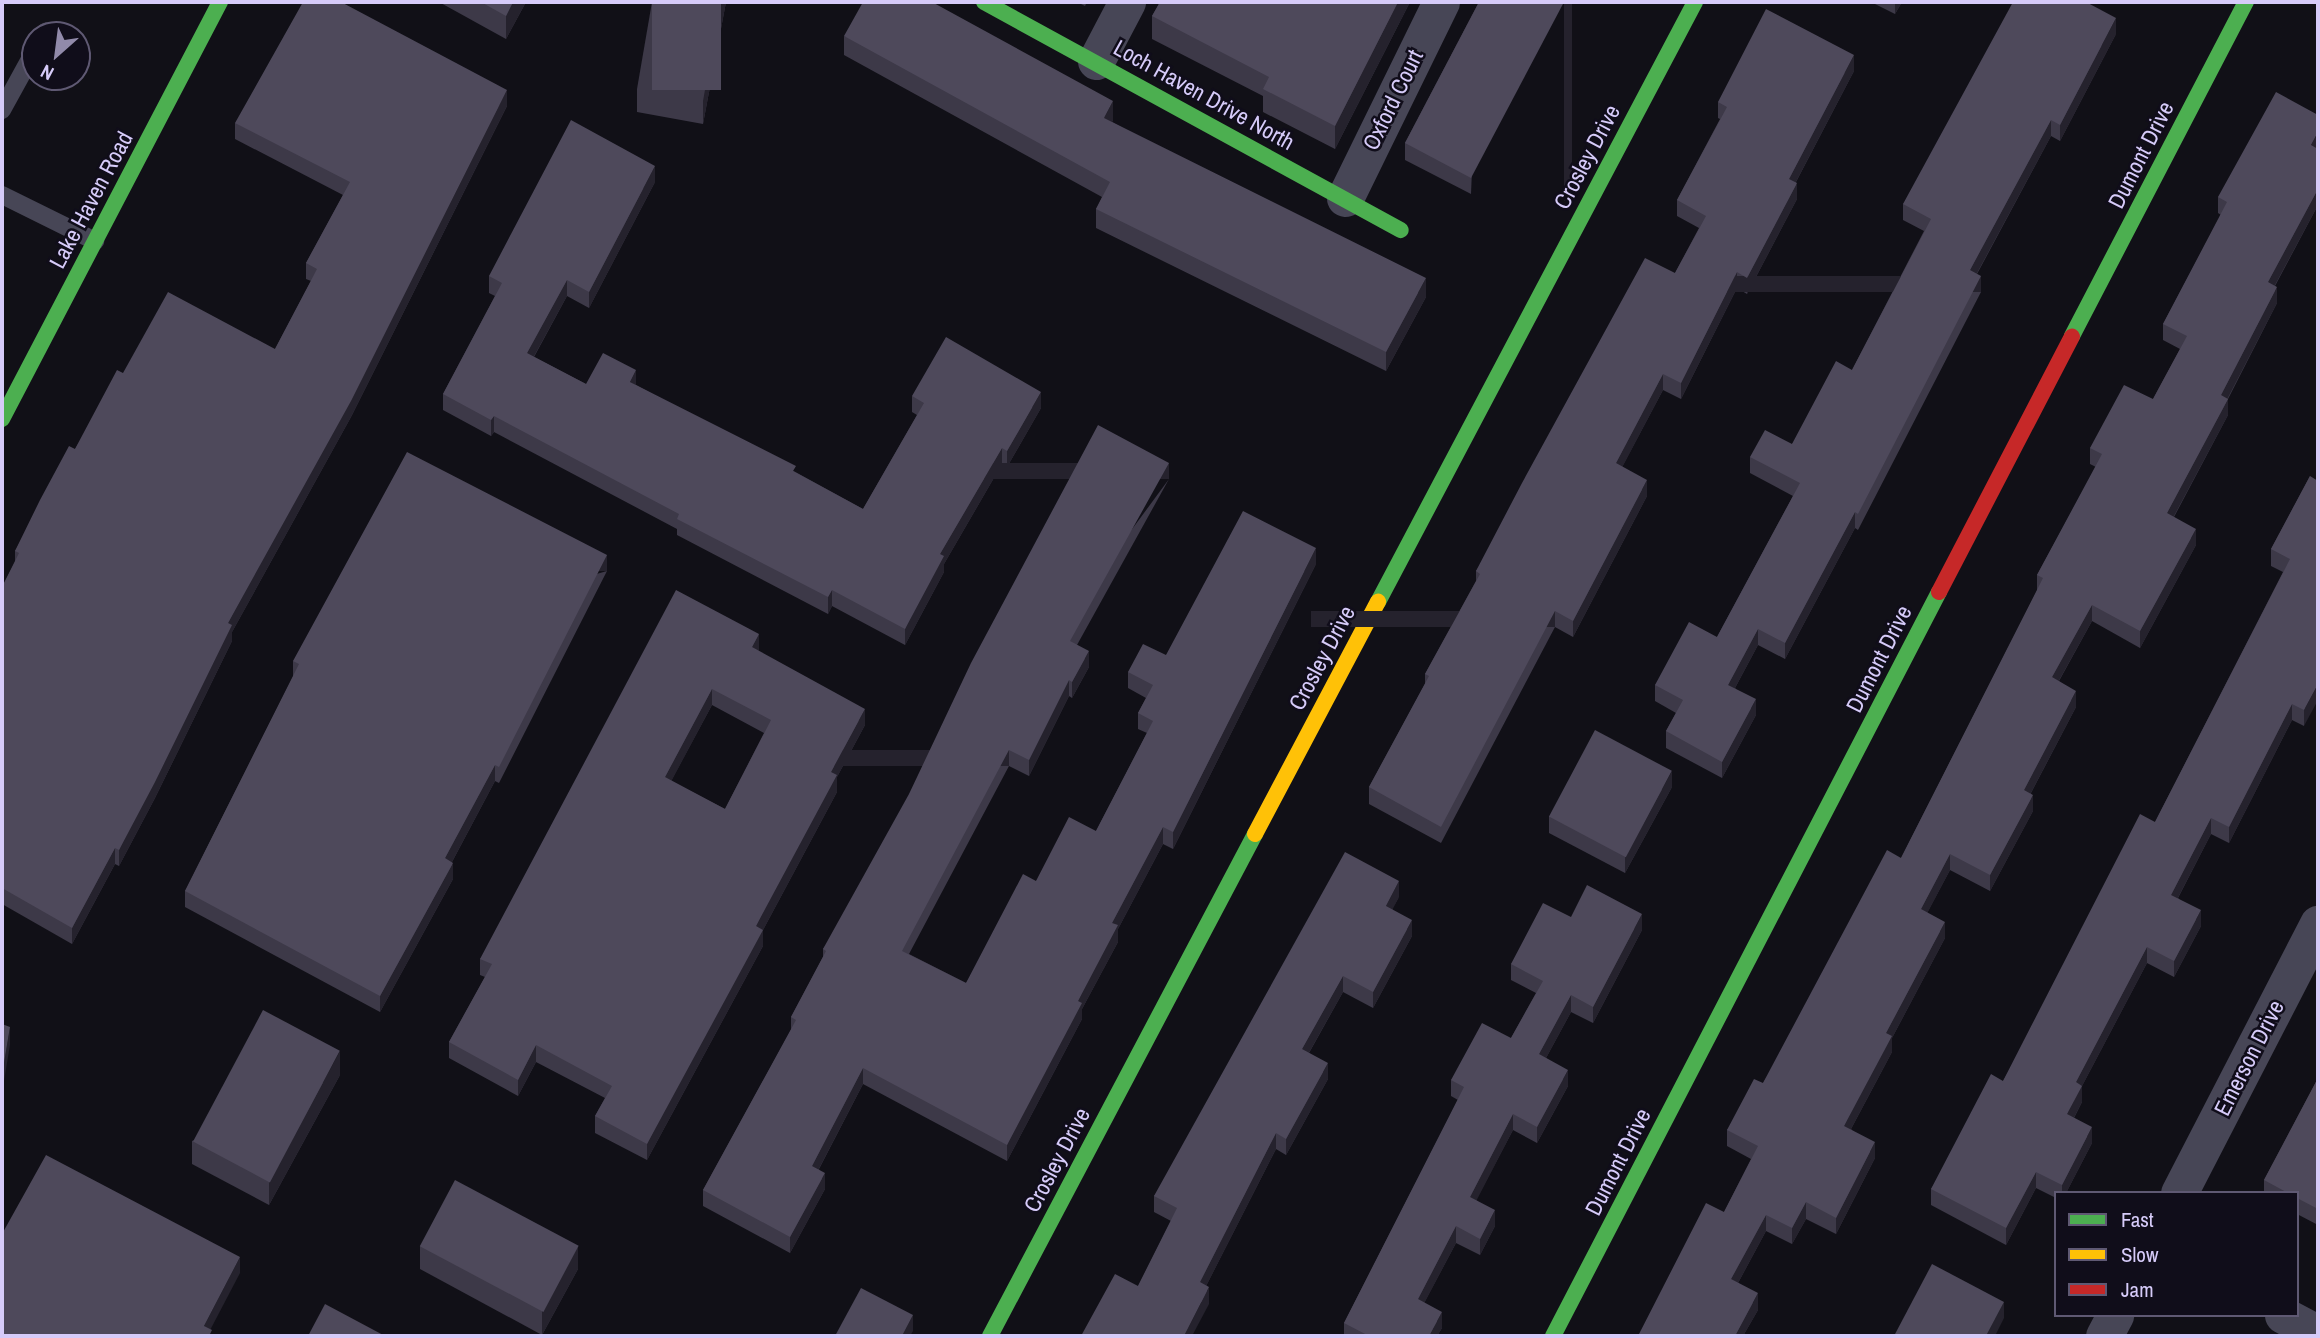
<!DOCTYPE html>
<html>
<head>
<meta charset="utf-8">
<style>
	body { margin:0 }
	#map { position:relative; width:2320px; height:1338px; overflow:hidden; background:#111017; font-family:"Archivo Narrow",sans-serif }
	div>[style] { position:absolute }
	[style*='--x'] { left:calc(var(--x)*1px); top:calc(var(--y)*1px); width:calc(var(--w)*1px); rotate:calc(var(--a)*1deg) }
	.lane>* { height:18px; margin:-9px; padding:0 9px; transform-origin:9px; border-radius:9px; background:#474656 }
	.street>* { height:37px; margin:-18.5px; padding:0 18.5px; transform-origin:18.5px; border-radius:18.5px; background:#474656 }
	.fast>* { height:16px; margin:-8px; padding:0 8px; transform-origin:8px; border-radius:8px; background:#4caf50 }
	.slow>* { height:16px; margin:-8px; padding:0 8px; transform-origin:8px; border-radius:8px; background:#ffc107 }
	.jam>* { height:16px; margin:-8px; padding:0 8px; transform-origin:8px; border-radius:8px; background:#c62828 }
	.wall>* { inset:0; background:#3d3948 }
	.shaded-wall>* { inset:0; background:#25222d; transform-origin:0 0 }
	.building>* { inset:0; background:#4e495b; transform-origin:0 0 }
	span { translate:-50% -50%; white-space:nowrap; text-align:center; line-height:1.15; -webkit-text-stroke:5px #100d1a; paint-order:stroke }
	.street-label { font-size:23px; color:#d6cbf9 }
	.frame { position:absolute; inset:0; border:4px solid #d6cbf9; pointer-events:none }
	.legend { position:absolute; left:2054px; top:1191px; width:245px; height:126px; box-sizing:border-box; background:#100d1a; border:2px solid #5f5973; margin:0; padding:9px 12px; list-style:none; font-size:21px; color:#d6cbf9 }
	.legend li { display:flex; align-items:center; gap:14px; height:35px }
	.legend b { width:35px; border:2px solid #5f5973 }
	.north { position:absolute; left:21px; top:21px; width:70px; height:70px; box-sizing:border-box; background:#100d1a; border:2px solid #5f5973; border-radius:50%; rotate:208deg; font-size:19px; font-weight:700; line-height:28px; text-align:center; color:#d6cbf9 }
	.north::after { content:''; display:block; margin:auto; width:24px; height:32px; background:#918aaa; clip-path:polygon(50% 0,100% 100%,50% 72%,0 100%) }
</style>
</head>
<body>
<div id="map">
	<div class="lane">
		<div style="--x:44;--y:35;--w:4;--a:-63"></div>
		<div style="--x:2;--y:110;--w:68;--a:-61.2"></div>
		<div style="--x:2;--y:195;--w:104;--a:26.3"></div>
	</div>
	<div class="street">
		<div style="--x:1096;--y:61;--w:67;--a:-62.3"></div>
		<div style="--x:1345;--y:198;--w:218;--a:-63.9"></div>
		<div style="--x:2179;--y:1193;--w:303;--a:-62.7"></div>
		<div style="--x:2283;--y:1315;--w:40;--a:28"></div>
		<div style="--x:2104;--y:1336;--w:24;--a:-62"></div>
	</div>
	<div class="fast">
		<div style="--x:984;--y:2;--w:475;--a:28.7"></div>
		<div style="--x:2072;--y:336;--w:377;--a:-62.5"></div>
		<div style="--x:2;--y:419;--w:471;--a:-62.4"></div>
		<div style="--x:1378;--y:602;--w:679;--a:-62.15"></div>
		<div style="--x:990;--y:1336;--w:568;--a:-62.17"></div>
		<div style="--x:1553;--y:1336;--w:838;--a:-62.58"></div>
	</div>
	<div class="slow">
		<div style="--x:1255;--y:834;--w:263;--a:-62.1"></div>
	</div>
	<div class="jam">
		<div style="--x:1939;--y:592;--w:288;--a:-62.5"></div>
	</div>
	<div class="wall">
		<div style="clip-path:polygon(439px 2px,526px 2px,506px 39px)"></div>
		<div style="clip-path:polygon(652px 2px,726px 2px,703px 124px,637px 112px,637px 89px)"></div>
		<div style="clip-path:polygon(1077px 2px,1087px 2px,1085px 6px)"></div>
		<div style="clip-path:polygon(1160px 2px,1410px 2px,1335px 149px,1263px 112px,1263px 96px,1152px 39px,1152px 16px)"></div>
		<div style="clip-path:polygon(1479px 2px,1471px 194px,1405px 160px,1405px 143px)"></div>
		<div style="clip-path:polygon(1871px 2px,1902px 2px,1895px 14px)"></div>
		<div style="clip-path:polygon(2116px 34px,2060px 141px,2051px 136px,1977px 274px,1981px 292px,1858px 530px,1855px 528px,1785px 659px,1758px 645px,1735px 688px,1756px 715px,1722px 778px,1666px 748px,1666px 731px,1676px 713px,1655px 701px,1655px 685px,1717px 637px,1793px 496px,1750px 473px,1750px 457px,1792px 444px,1852px 370px,1924px 231px,1903px 220px,1903px 204px)"></div>
		<div style="clip-path:polygon(844px 36px,1113px 120px,1112px 122px,1426px 297px,1386px 371px,1096px 228px,1096px 209px,1102px 197px,844px 55px)"></div>
		<div style="clip-path:polygon(1854px 71px,1796px 182px,1797px 199px,1747px 294px,1737px 288px,1681px 399px,1663px 390px,1622px 467px,1647px 496px,1573px 637px,1555px 627px,1441px 843px,1369px 804px,1369px 787px,1425px 684px,1425px 674px,1476px 581px,1476px 571px,1675px 273px,1699px 228px,1677px 216px,1677px 200px,1720px 119px,1718px 118px,1718px 102px)"></div>
		<div style="clip-path:polygon(507px 106px,351px 417px,232px 632px,232px 641px,155px 798px,119px 866px,115px 864px,72px 944px,2px 904px,2px 587px,15px 562px,15px 551px,75px 449px,123px 373px,275px 349px,311px 281px,306px 279px,306px 263px,343px 195px,235px 139px,235px 123px)"></div>
		<div style="clip-path:polygon(2318px 149px,2318px 205px,2275px 286px,2277px 303px,2228px 399px,2228px 415px,2174px 517px,2196px 545px,2140px 648px,2092px 621px,2059px 681px,2076px 707px,2031px 793px,2033px 811px,1990px 891px,1950px 870px,1927px 913px,1945px 938px,1892px 1038px,1892px 1052px,1851px 1129px,1875px 1158px,1836px 1234px,1806px 1219px,1792px 1244px,1766px 1231px,1738px 1283px,1758px 1310px,1743px 1336px,1638px 1336px,1724px 1212px,1751px 1159px,1727px 1146px,1727px 1130px,1763px 1083px,1901px 858px,2037px 591px,2037px 575px,2096px 467px,2090px 464px,2090px 448px,2153px 399px,2180px 349px,2163px 340px,2163px 324px,2221px 215px,2218px 213px,2218px 197px)"></div>
		<div style="clip-path:polygon(655px 182px,589px 308px,567px 296px,534px 357px,586px 384px,636px 385px,863px 509px,917px 415px,912px 412px,912px 396px,1041px 408px,1007px 467px,1002px 464px,944px 564px,944px 572px,905px 645px,832px 606px,828px 614px,677px 535px,677px 529px,494px 432px,491px 436px,443px 410px,443px 394px,495px 296px,489px 293px,489px 276px)"></div>
		<div style="clip-path:polygon(2310px 476px,2304px 726px,2292px 720px,2229px 843px,2211px 834px,2178px 898px,2201px 926px,2174px 977px,2147px 963px,2082px 1086px,2082px 1102px,2074px 1118px,2092px 1143px,2066px 1193px,2056px 1193px,2056px 1198px,2036px 1188px,2006px 1245px,1931px 1205px,1931px 1189px,2003px 1081px,2155px 822px,2283px 572px,2271px 566px,2271px 549px)"></div>
		<div style="clip-path:polygon(1169px 479px,1077px 645px,1089px 667px,1072px 698px,1069px 696px,1029px 776px,1009px 766px,909px 954px,966px 983px,1036px 881px,1096px 831px,1147px 733px,1138px 729px,1138px 713px,1146px 698px,1128px 688px,1128px 672px,1166px 655px,1316px 564px,1173px 849px,1163px 844px,1118px 929px,1118px 942px,1082px 1009px,1082px 1019px,1007px 1161px,863px 1084px,819px 1169px,825px 1189px,790px 1253px,703px 1206px,703px 1190px,791px 1030px,791px 1017px,823px 957px,823px 949px)"></div>
		<div style="clip-path:polygon(607px 571px,499px 783px,495px 781px,452px 862px,453px 879px,380px 1012px,185px 907px,185px 891px,293px 677px,293px 661px)"></div>
		<div style="clip-path:polygon(evenodd,759px 634px,758px 651px,865px 725px,837px 777px,837px 792px,763px 930px,763px 946px,647px 1160px,595px 1133px,595px 1116px,605px 1098px,536px 1062px,518px 1096px,449px 1058px,449px 1042px,485px 977px,480px 975px,480px 959px,759px 634px,712px 705px,764px 733px,725px 809px,671px 781px,712px 705px)"></div>
		<div style="clip-path:polygon(1672px 787px,1625px 873px,1549px 833px,1549px 816px)"></div>
		<div style="clip-path:polygon(1399px 897px,1392px 909px,1412px 936px,1373px 1008px,1343px 992px,1309px 1053px,1328px 1079px,1286px 1155px,1276px 1149px,1206px 1286px,1209px 1304px,1138px 1286px,1171px 1221px,1154px 1212px,1154px 1196px)"></div>
		<div style="clip-path:polygon(1571px 917px,1642px 930px,1593px 1023px,1571px 1012px,1546px 1058px,1568px 1086px,1537px 1143px,1513px 1130px,1476px 1200px,1495px 1226px,1480px 1255px,1456px 1243px,1424px 1303px,1442px 1328px,1437px 1336px,1344px 1336px,1344px 1323px,1458px 1100px,1451px 1096px,1451px 1080px,1511px 1038px,1536px 993px,1511px 980px,1511px 964px)"></div>
		<div style="clip-path:polygon(340px 1075px,269px 1205px,192px 1164px,192px 1141px)"></div>
		<div style="clip-path:polygon(2318px 1078px,2318px 1225px,2297px 1214px,2297px 1193px,2264px 1193px,2264px 1180px)"></div>
		<div style="clip-path:polygon(420px 1246px,578px 1269px,542px 1335px,420px 1269px)"></div>
	</div>
	<div class="shaded-wall">
		<div style="clip-path:polygon(513px 2px,526px 2px,506px 39px,506px 16px)"></div>
		<div style="clip-path:polygon(721px 2px,726px 2px,703px 124px,703px 101px)"></div>
		<div style="clip-path:polygon(1398px 2px,1410px 2px,1335px 149px,1335px 126px)"></div>
		<div style="left:1564px;top:2px;width:8px;height:199px"></div>
		<div style="clip-path:polygon(1895px 2px,1902px 2px,1895px 14px)"></div>
		<div style="clip-path:polygon(2116px 18px,2116px 34px,2060px 141px,2060px 125px)"></div>
		<div style="clip-path:polygon(1854px 55px,1854px 71px,1789px 195px,1789px 179px)"></div>
		<div style="clip-path:polygon(507px 90px,507px 106px,351px 417px,232px 632px,232px 641px,155px 798px,119px 866px,119px 850px,228px 623px)"></div>
		<div style="clip-path:polygon(1113px 101px,1113px 120px,1104px 137px,1104px 118px)"></div>
		<div style="clip-path:polygon(2051px 120px,2051px 136px,1970px 286px,1970px 270px)"></div>
		<div style="clip-path:polygon(2318px 132px,2318px 148px,2311px 161px,2311px 145px)"></div>
		<div style="clip-path:polygon(655px 166px,655px 182px,589px 308px,589px 292px)"></div>
		<div style="clip-path:polygon(1797px 183px,1797px 199px,1747px 294px,1747px 278px)"></div>
		<div style="clip-path:polygon(2318px 189px,2318px 205px,2268px 298px,2268px 282px)"></div>
		<div style="clip-path:polygon(1737px 272px,1737px 288px,1681px 399px,1681px 383px)"></div>
		<div style="left:1981px;top:276px;width:16px;height:268px;rotate:90deg"></div>
		<div style="clip-path:polygon(1426px 278px,1426px 297px,1386px 371px,1386px 352px)"></div>
		<div style="clip-path:polygon(567px 280px,567px 296px,527px 369px,527px 353px)"></div>
		<div style="clip-path:polygon(2277px 287px,2277px 303px,2221px 411px,2221px 395px)"></div>
		<div style="clip-path:polygon(636px 370px,636px 386px,630px 382px)"></div>
		<div style="clip-path:polygon(1663px 374px,1663px 390px,1616px 479px,1616px 463px)"></div>
		<div style="clip-path:polygon(1041px 392px,1041px 408px,1007px 467px,1007px 451px)"></div>
		<div style="clip-path:polygon(2228px 399px,2228px 415px,2167px 529px,2167px 513px)"></div>
		<div style="clip-path:polygon(494px 416px,494px 432px,491px 436px,491px 420px)"></div>
		<div style="clip-path:polygon(1002px 448px,1002px 464px,944px 564px,944px 572px,905px 645px,905px 629px,940px 554px)"></div>
		<div style="left:1169px;top:463px;width:16px;height:204px;rotate:90deg"></div>
		<div style="clip-path:polygon(1647px 480px,1647px 496px,1573px 637px,1573px 621px)"></div>
		<div style="clip-path:polygon(1855px 512px,1855px 528px,1785px 659px,1785px 643px)"></div>
		<div style="clip-path:polygon(2196px 529px,2196px 545px,2140px 648px,2140px 631px)"></div>
		<div style="clip-path:polygon(1316px 548px,1316px 564px,1173px 849px,1173px 832px)"></div>
		<div style="left:607px;top:555px;width:16px;height:238px;rotate:90deg"></div>
		<div style="clip-path:polygon(832px 590px,832px 606px,828px 614px,828px 597px)"></div>
		<div style="clip-path:polygon(2092px 605px,2092px 621px,2052px 693px,2052px 677px)"></div>
		<div style="left:1555px;top:611px;width:16px;height:244px;rotate:90deg"></div>
		<div style="clip-path:polygon(1758px 629px,1758px 645px,1728px 701px,1728px 685px)"></div>
		<div style="clip-path:polygon(759px 634px,759px 650px,752px 663px,752px 647px)"></div>
		<div style="clip-path:polygon(1089px 651px,1089px 667px,1072px 698px,1072px 682px)"></div>
		<div style="clip-path:polygon(1069px 680px,1069px 696px,1029px 776px,1029px 760px)"></div>
		<div style="clip-path:polygon(2318px 684px,2318px 700px,2304px 726px,2304px 710px)"></div>
		<div style="clip-path:polygon(712px 689px,712px 705px,665px 793px,665px 777px)"></div>
		<div style="clip-path:polygon(2076px 691px,2076px 707px,2024px 806px,2024px 790px)"></div>
		<div style="clip-path:polygon(1756px 699px,1756px 715px,1722px 778px,1722px 762px)"></div>
		<div style="clip-path:polygon(2292px 704px,2292px 720px,2229px 843px,2229px 827px)"></div>
		<div style="clip-path:polygon(865px 709px,865px 725px,837px 777px,837px 792px,763px 930px,763px 946px,647px 1160px,647px 1144px,756px 926px,831px 772px)"></div>
		<div style="left:1009px;top:750px;width:16px;height:228px;rotate:90deg"></div>
		<div style="clip-path:polygon(495px 765px,495px 781px,445px 875px,445px 858px)"></div>
		<div style="clip-path:polygon(1672px 771px,1672px 787px,1625px 873px,1625px 857px)"></div>
		<div style="clip-path:polygon(2033px 795px,2033px 811px,1990px 891px,1990px 875px)"></div>
		<div style="clip-path:polygon(2211px 818px,2211px 834px,2171px 911px,2171px 895px)"></div>
		<div style="clip-path:polygon(1163px 827px,1163px 844px,1118px 929px,1118px 942px,1082px 1009px,1082px 1019px,1007px 1161px,1007px 1145px,1078px 1001px,1112px 923px)"></div>
		<div style="clip-path:polygon(115px 848px,115px 864px,72px 944px,72px 928px)"></div>
		<div style="clip-path:polygon(1950px 854px,1950px 870px,1921px 925px,1921px 909px)"></div>
		<div style="clip-path:polygon(453px 863px,453px 879px,380px 1012px,380px 996px)"></div>
		<div style="clip-path:polygon(1399px 881px,1399px 897px,1386px 922px,1386px 906px)"></div>
		<div style="clip-path:polygon(2201px 910px,2201px 926px,2174px 977px,2174px 961px)"></div>
		<div style="clip-path:polygon(1642px 914px,1642px 930px,1593px 1023px,1593px 1007px)"></div>
		<div style="clip-path:polygon(1412px 920px,1412px 936px,1373px 1008px,1373px 992px)"></div>
		<div style="clip-path:polygon(1945px 922px,1945px 938px,1892px 1038px,1892px 1052px,1844px 1142px,1844px 1126px,1886px 1033px)"></div>
		<div style="clip-path:polygon(2147px 947px,2147px 963px,2082px 1086px,2082px 1102px,2067px 1131px,2067px 1114px,2076px 1082px)"></div>
		<div style="clip-path:polygon(1343px 976px,1343px 992px,1302px 1065px,1302px 1049px)"></div>
		<div style="clip-path:polygon(1571px 995px,1571px 1012px,1539px 1071px,1539px 1054px)"></div>
		<div style="clip-path:polygon(10px 1027px,10px 1045px,2px 1093px,2px 1075px)"></div>
		<div style="clip-path:polygon(536px 1045px,536px 1062px,518px 1096px,518px 1080px)"></div>
		<div style="clip-path:polygon(340px 1051px,340px 1075px,269px 1205px,269px 1182px)"></div>
		<div style="clip-path:polygon(1328px 1063px,1328px 1079px,1286px 1155px,1286px 1139px)"></div>
		<div style="clip-path:polygon(863px 1068px,863px 1084px,812px 1182px,812px 1166px)"></div>
		<div style="clip-path:polygon(1568px 1070px,1568px 1086px,1537px 1143px,1537px 1127px)"></div>
		<div style="clip-path:polygon(1513px 1114px,1513px 1130px,1470px 1213px,1470px 1197px)"></div>
		<div style="clip-path:polygon(2092px 1127px,2092px 1143px,2066px 1193px,2062px 1193px,2062px 1185px)"></div>
		<div style="clip-path:polygon(1276px 1133px,1276px 1149px,1200px 1298px,1200px 1282px)"></div>
		<div style="clip-path:polygon(1875px 1142px,1875px 1158px,1836px 1234px,1836px 1218px)"></div>
		<div style="clip-path:polygon(2036px 1172px,2036px 1188px,2006px 1245px,2006px 1228px)"></div>
		<div style="clip-path:polygon(825px 1173px,825px 1189px,790px 1253px,790px 1237px)"></div>
		<div style="clip-path:polygon(1806px 1202px,1806px 1219px,1792px 1244px,1792px 1228px)"></div>
		<div style="clip-path:polygon(1495px 1210px,1495px 1226px,1480px 1255px,1480px 1239px)"></div>
		<div style="clip-path:polygon(1766px 1215px,1766px 1231px,1731px 1296px,1731px 1279px)"></div>
		<div style="clip-path:polygon(1456px 1226px,1456px 1243px,1418px 1315px,1418px 1299px)"></div>
		<div style="clip-path:polygon(578px 1246px,578px 1269px,542px 1335px,542px 1311px)"></div>
		<div style="clip-path:polygon(240px 1257px,240px 1273px,207px 1336px,204px 1326px)"></div>
		<div style="clip-path:polygon(1209px 1287px,1209px 1304px,1192px 1336px,1184px 1336px)"></div>
		<div style="clip-path:polygon(1758px 1293px,1758px 1310px,1743px 1336px,1735px 1336px)"></div>
		<div style="clip-path:polygon(2004px 1302px,2004px 1318px,1995px 1336px,1986px 1336px)"></div>
		<div style="clip-path:polygon(1442px 1312px,1442px 1328px,1437px 1336px,1429px 1336px)"></div>
		<div style="clip-path:polygon(913px 1315px,913px 1331px,910px 1336px,902px 1336px)"></div>
	</div>
	<div class="building">
		<div style="clip-path:polygon(303px 2px,341px 2px,507px 90px,351px 401px,228px 623px,232px 625px,155px 782px,119px 850px,115px 848px,72px 928px,2px 888px,2px 587px,19px 553px,15px 551px,40px 500px,69px 446px,75px 449px,117px 370px,123px 373px,168px 292px,275px 349px,317px 269px,306px 263px,350px 182px,235px 123px)"></div>
		<div style="clip-path:polygon(481px 2px,513px 2px,506px 16px)"></div>
		<div style="left:652px;top:2px;width:69px;height:88px"></div>
		<div style="clip-path:polygon(863px 2px,932px 2px,1113px 101px,1104px 118px,1426px 278px,1386px 352px,1096px 209px,1110px 182px,844px 36px)"></div>
		<div style="clip-path:polygon(1160px 2px,1398px 2px,1335px 126px,1263px 89px,1269px 77px,1152px 16px)"></div>
		<div style="clip-path:polygon(1479px 2px,1564px 2px,1471px 178px,1405px 143px)"></div>
		<div style="clip-path:polygon(2013px 2px,2086px 2px,2116px 18px,2060px 125px,2051px 120px,1970px 270px,1981px 276px,1858px 514px,1855px 512px,1785px 643px,1758px 629px,1728px 685px,1756px 699px,1722px 762px,1666px 731px,1683px 700px,1655px 685px,1689px 622px,1717px 637px,1800px 483px,1750px 457px,1765px 430px,1792px 444px,1836px 361px,1852px 370px,1931px 219px,1903px 204px)"></div>
		<div style="clip-path:polygon(1766px 9px,1854px 55px,1789px 179px,1797px 183px,1747px 278px,1737px 272px,1681px 383px,1663px 374px,1616px 463px,1647px 480px,1573px 621px,1555px 611px,1441px 827px,1369px 787px,1429px 676px,1425px 674px,1480px 574px,1476px 571px,1522px 483px,1645px 258px,1675px 273px,1706px 216px,1677px 200px,1727px 107px,1718px 102px)"></div>
		<div style="clip-path:polygon(2276px 92px,2318px 115px,2318px 132px,2311px 145px,2318px 149px,2318px 189px,2268px 282px,2277px 287px,2221px 395px,2228px 399px,2167px 513px,2196px 529px,2140px 631px,2092px 605px,2052px 677px,2076px 691px,2024px 790px,2033px 795px,1990px 875px,1950px 854px,1921px 909px,1945px 922px,1886px 1033px,1892px 1036px,1844px 1126px,1875px 1142px,1836px 1218px,1806px 1202px,1792px 1228px,1766px 1215px,1731px 1279px,1758px 1293px,1735px 1336px,1638px 1336px,1706px 1203px,1724px 1212px,1758px 1146px,1727px 1130px,1754px 1079px,1763px 1083px,1887px 850px,1901px 858px,2043px 578px,2037px 575px,2102px 454px,2090px 448px,2124px 385px,2153px 399px,2187px 336px,2163px 324px,2227px 202px,2218px 197px)"></div>
		<div style="clip-path:polygon(571px 120px,655px 166px,589px 292px,567px 280px,527px 353px,586px 384px,603px 353px,636px 370px,630px 382px,796px 466px,793px 471px,863px 509px,924px 403px,912px 396px,946px 337px,1041px 392px,1007px 451px,1002px 448px,940px 554px,944px 556px,905px 629px,832px 590px,828px 597px,677px 519px,679px 514px,494px 416px,491px 420px,443px 394px,502px 283px,489px 276px)"></div>
		<div style="clip-path:polygon(1098px 425px,1169px 463px,1070px 641px,1089px 651px,1072px 682px,1069px 680px,1029px 760px,1009px 750px,902px 951px,966px 983px,1023px 874px,1036px 881px,1069px 817px,1096px 831px,1153px 721px,1138px 713px,1153px 685px,1128px 672px,1143px 644px,1166px 655px,1243px 511px,1316px 548px,1173px 832px,1163px 827px,1112px 923px,1118px 925px,1078px 1001px,1082px 1003px,1007px 1145px,863px 1068px,812px 1166px,825px 1173px,790px 1237px,703px 1190px,796px 1020px,791px 1017px,826px 951px,823px 949px,909px 794px,971px 663px)"></div>
		<div style="clip-path:polygon(407px 452px,607px 555px,499px 767px,495px 765px,445px 858px,453px 863px,380px 996px,185px 891px,299px 664px,293px 661px)"></div>
		<div style="clip-path:polygon(2310px 476px,2318px 481px,2318px 684px,2304px 710px,2292px 704px,2229px 827px,2211px 818px,2171px 895px,2201px 910px,2174px 961px,2147px 947px,2076px 1082px,2082px 1086px,2067px 1114px,2092px 1127px,2062px 1185px,2036px 1172px,2006px 1228px,1931px 1189px,1991px 1074px,2003px 1081px,2140px 814px,2155px 822px,2290px 559px,2271px 549px)"></div>
		<div style="clip-path:polygon(evenodd,676px 590px,759px 634px,752px 647px,865px 709px,831px 772px,837px 775px,756px 926px,763px 930px,647px 1144px,595px 1116px,612px 1086px,536px 1045px,518px 1080px,449px 1042px,492px 964px,480px 959px,676px 590px,712px 689px,771px 720px,725px 809px,665px 777px,712px 689px)"></div>
		<div style="left:1595px;top:730px;width:87px;height:98px;rotate:28deg"></div>
		<div style="clip-path:polygon(1345px 852px,1399px 881px,1386px 906px,1412px 920px,1373px 992px,1343px 976px,1302px 1049px,1328px 1063px,1286px 1139px,1276px 1133px,1200px 1282px,1209px 1287px,1184px 1336px,1081px 1336px,1115px 1274px,1138px 1286px,1177px 1208px,1154px 1196px)"></div>
		<div style="clip-path:polygon(1587px 885px,1642px 914px,1593px 1007px,1571px 995px,1539px 1054px,1568px 1070px,1537px 1127px,1513px 1114px,1470px 1197px,1495px 1210px,1480px 1239px,1456px 1226px,1418px 1299px,1442px 1312px,1429px 1336px,1369px 1336px,1344px 1323px,1464px 1087px,1451px 1080px,1482px 1023px,1511px 1038px,1543px 981px,1511px 964px,1543px 903px,1571px 917px)"></div>
		<div style="left:263px;top:1010px;width:87px;height:149px;rotate:28deg"></div>
		<div style="clip-path:polygon(2px 1024px,10px 1027px,2px 1075px)"></div>
		<div style="clip-path:polygon(2318px 1078px,2318px 1209px,2297px 1198px,2297px 1193px,2288px 1193px,2264px 1180px)"></div>
		<div style="clip-path:polygon(46px 1155px,240px 1257px,204px 1326px,212px 1330px,209px 1336px,2px 1336px,2px 1234px)"></div>
		<div style="left:455px;top:1180px;width:140px;height:75px;rotate:28deg"></div>
		<div style="clip-path:polygon(1932px 1264px,2004px 1302px,1986px 1336px,1894px 1336px)"></div>
		<div style="clip-path:polygon(861px 1288px,913px 1315px,902px 1336px,835px 1336px)"></div>
		<div style="clip-path:polygon(325px 1304px,385px 1336px,308px 1336px)"></div>
	</div>
	<div class="street-label">
		<span style="left:1204px;top:95px;rotate:29deg">Loch Haven Drive North</span>
		<span style="left:1393px;top:100px;rotate:-64deg">Oxford Court</span>
		<span style="left:2141px;top:155px;rotate:-63deg">Dumont Drive</span>
		<span style="left:1587px;top:157px;rotate:-62deg">Crosley Drive</span>
		<span style="left:91px;top:200px;rotate:-62deg">Lake Haven Road</span>
		<span style="left:1322px;top:658px;rotate:-62deg">Crosley Drive</span>
		<span style="left:1879px;top:659px;rotate:-63deg">Dumont Drive</span>
		<span style="left:2249px;top:1058px;rotate:-63deg">Emerson Drive</span>
		<span style="left:1057px;top:1160px;rotate:-62deg">Crosley Drive</span>
		<span style="left:1618px;top:1162px;rotate:-63deg">Dumont Drive</span>
	</div>
	<div class="frame"></div>
	<ul class="legend">
	<li><b style="height:9px;background:#4caf50"></b>Fast</li>
	<li><b style="height:9px;background:#ffc107"></b>Slow</li>
	<li><b style="height:9px;background:#c62828"></b>Jam</li>
	</ul>
	<div class="north">N</div>
</div>
</body>
</html>
